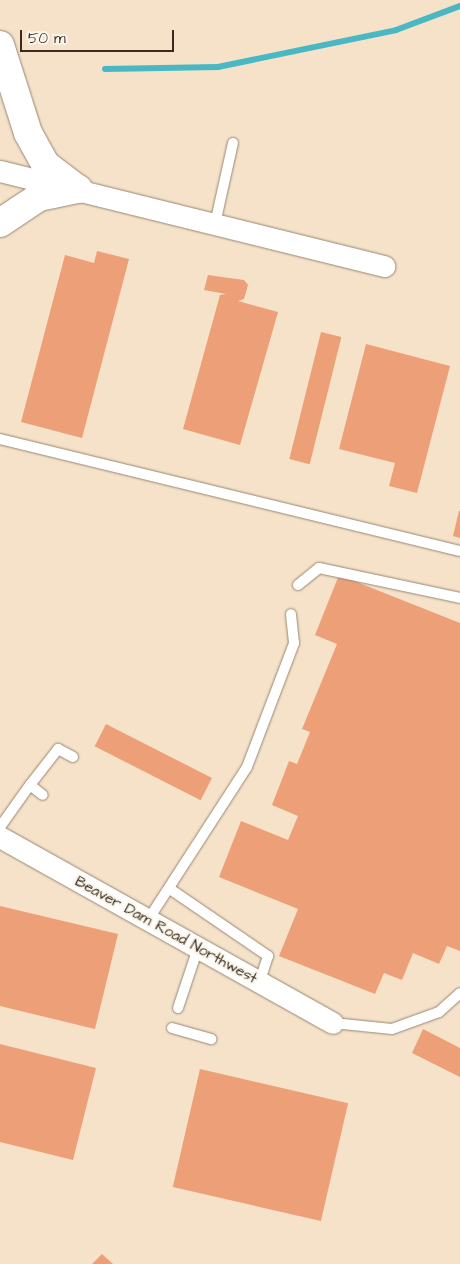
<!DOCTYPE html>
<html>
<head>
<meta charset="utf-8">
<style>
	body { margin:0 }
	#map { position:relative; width:460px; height:1264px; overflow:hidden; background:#f5e2c9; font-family:"Architects Daughter",sans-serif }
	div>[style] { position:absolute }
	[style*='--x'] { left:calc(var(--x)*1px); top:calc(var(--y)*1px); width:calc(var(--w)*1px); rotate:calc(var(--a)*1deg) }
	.stream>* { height:6px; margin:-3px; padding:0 3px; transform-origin:3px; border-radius:3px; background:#4ab8c4 }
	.building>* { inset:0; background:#eda078; transform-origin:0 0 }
	.roads { filter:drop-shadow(0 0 1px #988674) drop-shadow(0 0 1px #988674) }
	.lane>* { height:10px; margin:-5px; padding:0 5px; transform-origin:5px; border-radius:5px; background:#fff }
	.street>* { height:21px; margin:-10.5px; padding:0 10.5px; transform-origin:10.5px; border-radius:10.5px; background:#fff }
	.primary>* { height:28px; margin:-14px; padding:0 14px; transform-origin:14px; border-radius:14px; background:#fff }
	span { translate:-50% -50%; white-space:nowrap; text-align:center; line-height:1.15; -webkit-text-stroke:4.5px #fbf7ec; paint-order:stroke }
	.street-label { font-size:15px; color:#3b2a1e }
	.scale { position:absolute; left:20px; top:30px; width:154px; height:22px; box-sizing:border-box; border:2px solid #3b2a1e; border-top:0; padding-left:6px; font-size:15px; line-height:18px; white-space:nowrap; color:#3b2a1e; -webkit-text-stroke:4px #fbf7ec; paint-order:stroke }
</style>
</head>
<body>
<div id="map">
	<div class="stream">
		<div style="--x:105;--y:69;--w:113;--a:-1"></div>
		<div style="--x:218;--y:67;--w:182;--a:-11.7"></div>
		<div style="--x:396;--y:30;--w:68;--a:-20.6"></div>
	</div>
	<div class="building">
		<div style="clip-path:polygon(97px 251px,129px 259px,82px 438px,21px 422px,65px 255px,94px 263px)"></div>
		<div style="clip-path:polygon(208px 275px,244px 280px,248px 285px,244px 299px,238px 301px,278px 312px,240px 445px,183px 429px,220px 295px,226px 294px,204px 290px)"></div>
		<div style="left:321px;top:332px;width:21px;height:131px;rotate:14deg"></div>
		<div style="clip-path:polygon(366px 344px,450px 366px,417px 493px,389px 486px,395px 463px,339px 449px)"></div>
		<div style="clip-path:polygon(459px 511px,460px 511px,460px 538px,453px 536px)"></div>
		<div style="clip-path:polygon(339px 575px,460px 623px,460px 951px,447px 946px,439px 964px,413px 953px,402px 980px,384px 973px,375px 994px,279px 956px,298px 909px,219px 877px,241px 821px,288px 840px,298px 816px,272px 805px,289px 761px,297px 764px,310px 732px,302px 729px,337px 644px,315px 635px)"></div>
		<div style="left:106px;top:724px;width:119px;height:25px;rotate:27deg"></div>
		<div style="clip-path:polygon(0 906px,118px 934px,95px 1029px,0 1006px)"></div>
		<div style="clip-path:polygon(423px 1029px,460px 1048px,460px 1077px,412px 1053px)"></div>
		<div style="clip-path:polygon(0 1044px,96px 1068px,73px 1160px,0 1142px)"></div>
		<div style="left:200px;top:1069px;width:152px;height:121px;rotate:13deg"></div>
		<div style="clip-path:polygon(102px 1254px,113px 1264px,92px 1264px)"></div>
	</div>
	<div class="roads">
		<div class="lane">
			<div style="--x:215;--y:224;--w:83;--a:-77.5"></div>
			<div style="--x:0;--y:439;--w:473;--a:13.7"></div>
			<div style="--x:298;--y:585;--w:27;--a:-39"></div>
			<div style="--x:319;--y:568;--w:144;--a:12"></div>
			<div style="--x:30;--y:785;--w:46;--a:-52.1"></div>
			<div style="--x:58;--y:749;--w:17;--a:28"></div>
			<div style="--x:0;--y:827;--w:52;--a:-54.5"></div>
			<div style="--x:30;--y:785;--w:16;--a:38"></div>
			<div style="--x:170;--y:889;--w:119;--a:34.4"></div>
			<div style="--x:268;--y:956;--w:28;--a:108"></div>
			<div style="--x:148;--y:920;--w:182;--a:-57.1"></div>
			<div style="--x:247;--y:767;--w:133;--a:-69.2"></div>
			<div style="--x:294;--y:643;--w:29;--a:-96"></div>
			<div style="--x:178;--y:1008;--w:63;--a:-71.6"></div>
			<div style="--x:333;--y:1023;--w:59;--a:5.8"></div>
			<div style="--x:392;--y:1029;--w:50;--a:-19.9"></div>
			<div style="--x:439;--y:1012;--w:28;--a:-42"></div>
			<div style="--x:172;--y:1028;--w:41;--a:15.8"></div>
		</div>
		<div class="street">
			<div style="--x:0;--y:171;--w:396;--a:13.9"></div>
			<div style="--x:0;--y:837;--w:381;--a:29.2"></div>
		</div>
		<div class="primary">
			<div style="--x:0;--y:45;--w:92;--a:72.3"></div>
			<div style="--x:28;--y:133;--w:37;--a:61"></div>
			<div style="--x:46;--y:165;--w:40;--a:37"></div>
			<div style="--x:0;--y:223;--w:47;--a:-33.7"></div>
			<div style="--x:39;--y:197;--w:40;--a:-12"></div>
		</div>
	</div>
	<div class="street-label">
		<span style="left:166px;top:930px;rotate:29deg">Beaver Dam Road Northwest</span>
	</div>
	<div class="scale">50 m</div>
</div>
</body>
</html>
